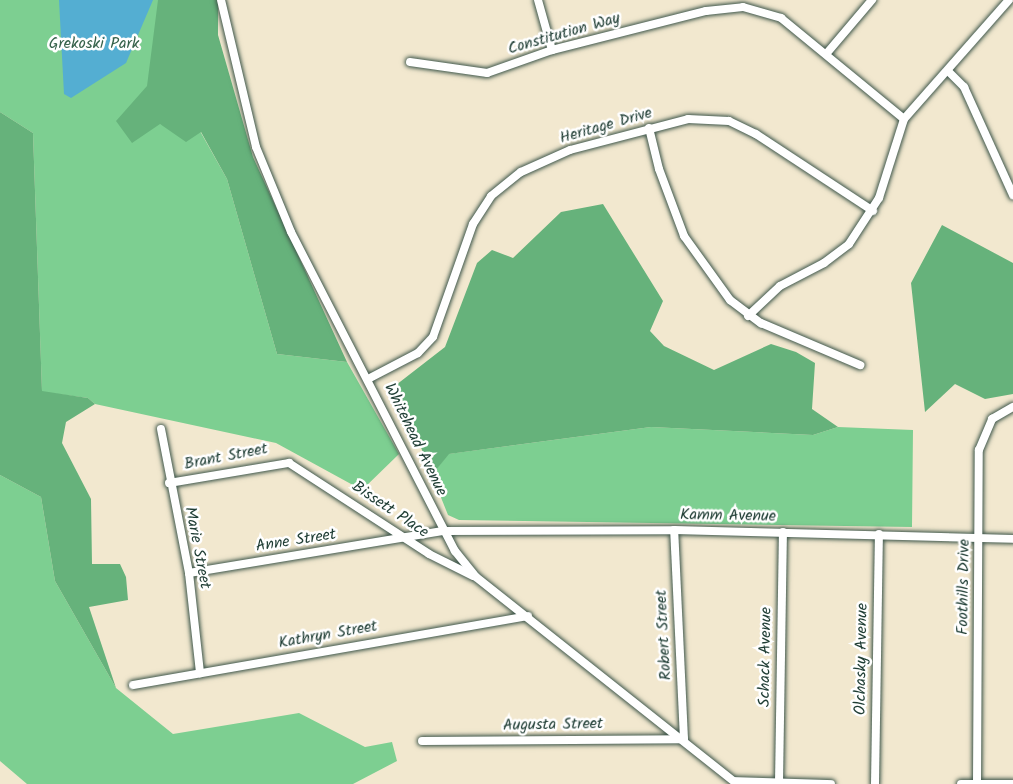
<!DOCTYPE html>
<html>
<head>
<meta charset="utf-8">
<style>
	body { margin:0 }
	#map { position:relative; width:1013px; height:784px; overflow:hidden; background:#f2e8cf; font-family:Kalam,sans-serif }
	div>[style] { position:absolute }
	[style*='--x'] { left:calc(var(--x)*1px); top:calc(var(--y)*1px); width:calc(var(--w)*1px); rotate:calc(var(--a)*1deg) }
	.green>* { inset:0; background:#7dcf91 }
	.forest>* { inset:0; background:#66b27b }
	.water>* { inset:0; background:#54aed2 }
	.roads { filter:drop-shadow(0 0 2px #3f574b) drop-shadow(0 0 2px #3f574b) }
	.minor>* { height:8px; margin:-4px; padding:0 4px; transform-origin:4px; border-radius:4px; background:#fff }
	span { translate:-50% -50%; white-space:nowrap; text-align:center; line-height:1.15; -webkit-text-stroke:5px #fff; paint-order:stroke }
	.street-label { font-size:16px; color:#1f3d34 }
	.park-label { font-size:16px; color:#36624b }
</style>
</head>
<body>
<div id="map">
	<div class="green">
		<div style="clip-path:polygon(0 0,160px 0,160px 124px,200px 131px,227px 179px,277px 354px,347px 362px,399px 454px,362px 490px,276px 443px,95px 404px,88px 398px,42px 392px,33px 133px,0 112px)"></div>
		<div style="clip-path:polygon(651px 427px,813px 435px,838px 427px,913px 430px,912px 527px,459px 520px,448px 515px,432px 475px,448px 454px)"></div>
		<div style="clip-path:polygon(0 475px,41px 497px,55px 581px,116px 688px,173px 734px,299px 713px,365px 747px,392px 742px,397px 761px,353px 784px,27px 784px,0 761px)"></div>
	</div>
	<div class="forest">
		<div style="clip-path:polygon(158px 0,218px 0,218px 35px,253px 157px,347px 362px,277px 354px,227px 179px,201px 132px,186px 142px,160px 124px,132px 143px,116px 121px,147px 86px)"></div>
		<div style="clip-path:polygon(0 112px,33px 133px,42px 391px,88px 398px,95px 404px,66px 422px,62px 443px,91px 499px,92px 564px,120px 564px,126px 577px,128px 600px,89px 607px,116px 688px,55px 581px,41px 497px,0 475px)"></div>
		<div style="clip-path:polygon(603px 204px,663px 301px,650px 331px,664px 346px,714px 370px,771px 344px,796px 352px,815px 363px,812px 409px,838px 427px,813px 435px,651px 427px,449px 454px,432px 475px,396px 385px,445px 347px,477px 263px,492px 250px,513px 258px,561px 212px)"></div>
		<div style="clip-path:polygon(942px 225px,1013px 263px,1013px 394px,985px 399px,955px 384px,925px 412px,911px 283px)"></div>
	</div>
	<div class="water">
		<div style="clip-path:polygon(59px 0,153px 0,126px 63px,71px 98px,64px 94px)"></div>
	</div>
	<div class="roads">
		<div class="minor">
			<div style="--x:221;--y:0;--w:151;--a:76.6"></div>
			<div style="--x:256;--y:147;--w:92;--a:67.6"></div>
			<div style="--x:291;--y:232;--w:359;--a:62.8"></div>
			<div style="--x:455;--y:551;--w:33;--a:51"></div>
			<div style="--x:476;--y:577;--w:333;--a:38.4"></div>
			<div style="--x:538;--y:0;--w:52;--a:74.4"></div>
			<div style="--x:827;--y:53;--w:70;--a:-49.7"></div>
			<div style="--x:410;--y:62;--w:78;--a:8.1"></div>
			<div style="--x:487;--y:73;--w:69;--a:-19.5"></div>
			<div style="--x:552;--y:50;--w:159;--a:-14.2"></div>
			<div style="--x:706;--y:11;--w:37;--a:-6"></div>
			<div style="--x:743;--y:7;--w:40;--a:16"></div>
			<div style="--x:781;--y:18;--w:159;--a:39.4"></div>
			<div style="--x:948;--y:71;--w:23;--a:45"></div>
			<div style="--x:964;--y:87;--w:119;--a:65.6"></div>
			<div style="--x:649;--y:128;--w:42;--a:76.3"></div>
			<div style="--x:659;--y:169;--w:72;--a:69.5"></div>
			<div style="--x:684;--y:236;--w:79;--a:54.3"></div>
			<div style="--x:730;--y:300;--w:39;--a:37"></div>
			<div style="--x:761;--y:323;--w:108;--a:23"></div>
			<div style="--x:748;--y:316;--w:44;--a:-43.2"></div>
			<div style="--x:780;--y:286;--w:50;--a:-27.6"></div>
			<div style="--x:824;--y:263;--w:31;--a:-37"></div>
			<div style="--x:849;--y:244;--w:55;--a:-56.9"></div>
			<div style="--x:879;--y:198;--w:83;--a:-72.4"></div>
			<div style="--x:904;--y:119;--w:159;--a:-48.6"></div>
			<div style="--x:368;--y:379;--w:56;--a:-27.5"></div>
			<div style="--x:418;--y:353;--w:22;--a:-47"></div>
			<div style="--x:433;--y:337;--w:120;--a:-70.5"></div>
			<div style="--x:473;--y:224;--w:33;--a:-57"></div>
			<div style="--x:491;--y:196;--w:38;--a:-39"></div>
			<div style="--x:521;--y:172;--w:54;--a:-24.2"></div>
			<div style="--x:570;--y:150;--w:122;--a:-14.7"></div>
			<div style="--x:688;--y:119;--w:41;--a:2.8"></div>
			<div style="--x:729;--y:121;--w:30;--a:26"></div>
			<div style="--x:756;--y:134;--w:140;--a:33.3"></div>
			<div style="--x:161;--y:429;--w:147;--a:79"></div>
			<div style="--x:189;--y:573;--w:101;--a:83.7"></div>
			<div style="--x:169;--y:483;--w:122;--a:-9.5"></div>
			<div style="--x:289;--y:463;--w:167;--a:33"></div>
			<div style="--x:429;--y:554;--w:49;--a:26.6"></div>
			<div style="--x:189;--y:573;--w:257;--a:-9.4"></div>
			<div style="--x:443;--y:531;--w:231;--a:-0.2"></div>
			<div style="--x:674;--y:530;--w:339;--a:1.5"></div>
			<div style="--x:133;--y:685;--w:401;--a:-9.9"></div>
			<div style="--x:422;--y:741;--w:262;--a:-0.4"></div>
			<div style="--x:684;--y:739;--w:209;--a:-92.7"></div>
			<div style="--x:735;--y:781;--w:96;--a:1.8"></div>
			<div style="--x:779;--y:783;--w:251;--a:-89.1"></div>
			<div style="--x:977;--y:783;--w:333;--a:-89.7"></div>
			<div style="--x:979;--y:450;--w:34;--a:-67"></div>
			<div style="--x:992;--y:419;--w:24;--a:-30"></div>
			<div style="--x:875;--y:784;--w:250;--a:-89.1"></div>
			<div style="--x:961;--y:784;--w:52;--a:0"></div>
		</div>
	</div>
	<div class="street-label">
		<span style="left:564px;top:34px;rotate:-16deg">Constitution Way</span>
		<span style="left:606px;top:126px;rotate:-16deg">Heritage Drive</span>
		<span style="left:415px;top:440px;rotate:64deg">Whitehead Avenue</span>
		<span style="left:226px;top:457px;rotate:-11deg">Brant Street</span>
		<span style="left:390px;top:510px;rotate:34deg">Bissett Place</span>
		<span style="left:728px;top:516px;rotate:1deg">Kamm Avenue</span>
		<span style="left:296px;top:541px;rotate:-9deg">Anne Street</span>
		<span style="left:197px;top:548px;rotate:79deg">Marie Street</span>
		<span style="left:964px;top:587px;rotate:-89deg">Foothills Drive</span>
		<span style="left:328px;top:635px;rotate:-10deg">Kathryn Street</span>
		<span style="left:664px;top:635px;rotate:-93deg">Robert Street</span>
		<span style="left:766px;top:657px;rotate:-89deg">Schack Avenue</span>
		<span style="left:862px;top:659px;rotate:-89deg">Olchasky Avenue</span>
		<span style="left:553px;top:725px;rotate:-1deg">Augusta Street</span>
	</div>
	<div class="park-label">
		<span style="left:94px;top:44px">Grekoski Park</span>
	</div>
</div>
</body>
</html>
